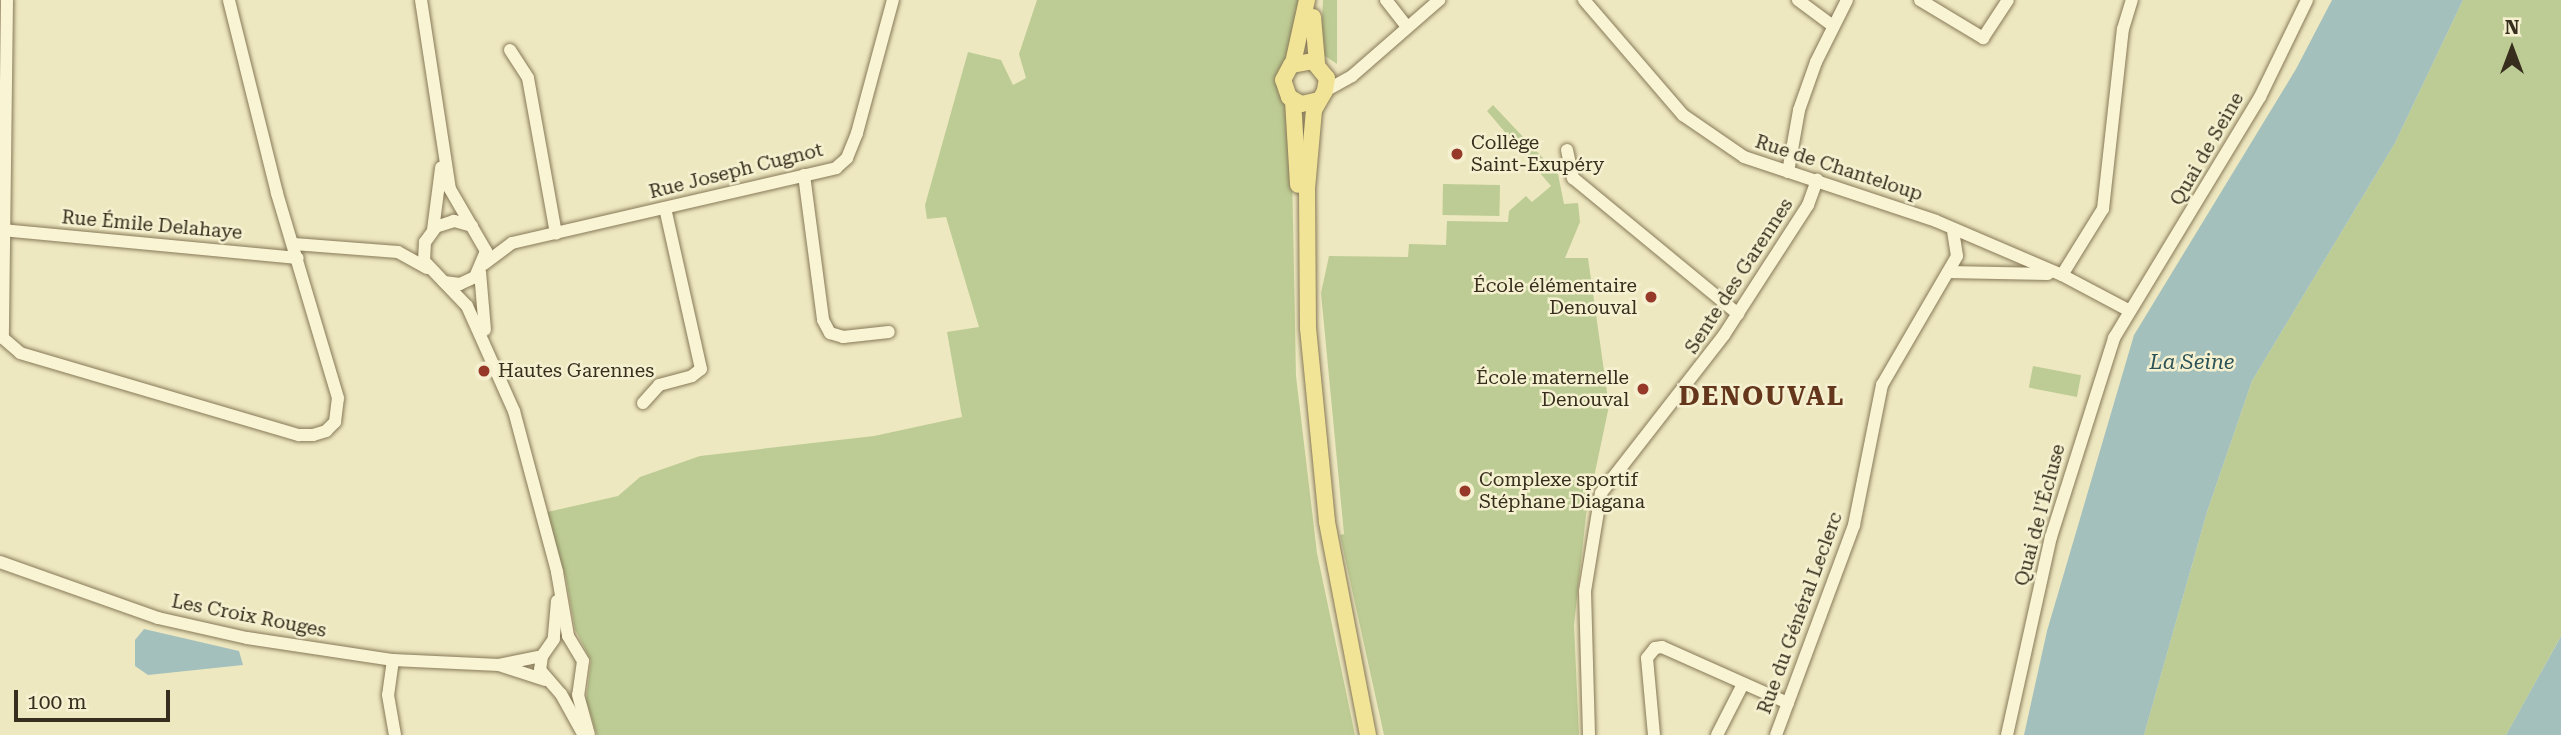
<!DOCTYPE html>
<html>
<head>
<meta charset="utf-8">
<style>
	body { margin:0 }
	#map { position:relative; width:2561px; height:735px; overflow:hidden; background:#eee8c0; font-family:"Roboto Serif",serif }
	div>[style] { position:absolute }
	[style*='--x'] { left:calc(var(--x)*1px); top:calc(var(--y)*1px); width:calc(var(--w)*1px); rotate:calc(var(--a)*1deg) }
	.green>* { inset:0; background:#bdcc94; transform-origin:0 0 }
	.water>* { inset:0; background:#a3c0bc }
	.roads { filter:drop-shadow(0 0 2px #877958) drop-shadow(0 0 2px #877958) }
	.minor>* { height:12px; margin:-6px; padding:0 6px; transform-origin:6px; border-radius:6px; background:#f9f4d4 }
	.major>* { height:16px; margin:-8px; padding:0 8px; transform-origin:8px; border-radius:8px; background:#f2e497 }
	.dots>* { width:19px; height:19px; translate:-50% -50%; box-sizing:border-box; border:4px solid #f5f1d0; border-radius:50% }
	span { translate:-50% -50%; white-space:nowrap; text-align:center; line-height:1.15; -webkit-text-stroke:5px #f5f1d0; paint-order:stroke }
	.poi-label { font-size:19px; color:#372e1d }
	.left { translate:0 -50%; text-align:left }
	.right { translate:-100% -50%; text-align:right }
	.street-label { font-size:19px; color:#372e1d }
	.water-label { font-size:21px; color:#2c5357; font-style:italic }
	.district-label { font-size:26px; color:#64361c; font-weight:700; letter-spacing:2px }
	.north { position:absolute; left:2477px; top:14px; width:70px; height:70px; -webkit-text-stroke:5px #f5f1d0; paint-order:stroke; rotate:0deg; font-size:19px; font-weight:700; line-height:28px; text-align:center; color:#372e1d }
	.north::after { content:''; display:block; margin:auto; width:24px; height:32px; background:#372e1d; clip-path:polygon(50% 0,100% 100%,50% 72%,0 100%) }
	.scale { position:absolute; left:14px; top:690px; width:156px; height:32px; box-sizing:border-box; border:4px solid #372e1d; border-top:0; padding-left:9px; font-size:21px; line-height:24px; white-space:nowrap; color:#372e1d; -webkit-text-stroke:5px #f5f1d0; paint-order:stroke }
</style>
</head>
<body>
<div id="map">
	<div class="green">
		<div style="clip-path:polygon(1037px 0,1300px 0,1292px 50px,1279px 72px,1278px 92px,1291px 118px,1296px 376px,1317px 553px,1355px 735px,597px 735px,586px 700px,591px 661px,575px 629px,566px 578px,543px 513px,618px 496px,640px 477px,700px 456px,874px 436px,962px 417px,947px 332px,979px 327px,946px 217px,927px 219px,925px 205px,968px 52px,1001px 60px,1013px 85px,1026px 78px,1019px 54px)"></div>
		<div style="clip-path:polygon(1323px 0,1337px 0,1337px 64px,1325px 56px,1321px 44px)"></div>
		<div style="clip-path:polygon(2463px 0,2561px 0,2561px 636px,2506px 735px,2144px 735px,2207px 512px,2252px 381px,2395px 143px)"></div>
		<div style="clip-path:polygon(1493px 105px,1558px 174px,1564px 204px,1578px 203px,1580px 222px,1565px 258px,1588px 258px,1609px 406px,1586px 515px,1574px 625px,1579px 735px,1384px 735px,1340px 535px,1344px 534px,1321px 293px,1329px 256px,1408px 257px,1409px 244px,1446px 245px,1447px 221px,1508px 222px,1509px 211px,1526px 196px,1532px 202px,1551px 186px,1487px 111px)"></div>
		<div style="left:1443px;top:184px;width:57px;height:31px;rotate:1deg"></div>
		<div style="left:2033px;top:366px;width:49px;height:22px;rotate:11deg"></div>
	</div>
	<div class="water">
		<div style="clip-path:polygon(2332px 0,2463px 0,2395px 143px,2252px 381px,2207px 512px,2144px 735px,2024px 735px,2047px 631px,2134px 335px,2296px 69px)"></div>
		<div style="clip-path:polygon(144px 629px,239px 651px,243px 665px,148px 675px,135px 666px,135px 640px)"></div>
		<div style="clip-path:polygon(2561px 636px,2561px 735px,2506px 735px,2560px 638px)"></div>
	</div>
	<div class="roads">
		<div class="minor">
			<div style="--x:7;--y:0;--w:338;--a:90.7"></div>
			<div style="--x:3;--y:338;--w:23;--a:41"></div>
			<div style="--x:20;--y:353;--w:291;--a:16.4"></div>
			<div style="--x:299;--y:435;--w:14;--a:0"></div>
			<div style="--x:313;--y:435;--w:14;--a:-17"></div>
			<div style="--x:326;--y:431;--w:13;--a:-45"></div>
			<div style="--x:335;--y:422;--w:24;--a:-83"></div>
			<div style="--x:338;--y:398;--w:214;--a:-106.6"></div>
			<div style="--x:277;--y:193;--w:199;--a:-104"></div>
			<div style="--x:421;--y:0;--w:191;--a:81.3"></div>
			<div style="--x:450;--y:189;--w:72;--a:59.9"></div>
			<div style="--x:486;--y:251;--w:28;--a:113"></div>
			<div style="--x:475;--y:277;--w:17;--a:155"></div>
			<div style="--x:460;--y:284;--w:16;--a:-173"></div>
			<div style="--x:1386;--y:0;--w:34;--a:52"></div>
			<div style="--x:1584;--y:0;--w:152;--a:49.3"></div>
			<div style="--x:1683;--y:115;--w:74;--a:34.5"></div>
			<div style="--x:1744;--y:157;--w:202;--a:18.4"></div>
			<div style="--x:1936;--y:221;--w:137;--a:23.2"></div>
			<div style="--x:2062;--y:275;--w:75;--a:27.9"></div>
			<div style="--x:1798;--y:0;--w:44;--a:36.6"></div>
			<div style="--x:1920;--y:0;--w:74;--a:31.1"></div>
			<div style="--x:1983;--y:38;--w:45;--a:-56.7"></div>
			<div style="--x:510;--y:50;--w:33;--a:57"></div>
			<div style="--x:528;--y:78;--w:158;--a:79.8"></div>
			<div style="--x:1325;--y:91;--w:31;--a:-29"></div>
			<div style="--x:1352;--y:76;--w:116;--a:-41.1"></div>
			<div style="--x:1567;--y:150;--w:29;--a:78"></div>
			<div style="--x:1573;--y:178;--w:214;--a:39.5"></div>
			<div style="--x:1788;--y:172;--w:63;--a:-79.9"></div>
			<div style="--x:1799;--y:110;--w:51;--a:-70.5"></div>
			<div style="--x:1816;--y:62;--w:69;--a:-63.4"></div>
			<div style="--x:804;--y:175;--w:146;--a:82.5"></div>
			<div style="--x:823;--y:320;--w:15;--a:62"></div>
			<div style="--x:830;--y:333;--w:14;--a:17"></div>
			<div style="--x:843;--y:337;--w:46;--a:-6.2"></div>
			<div style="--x:472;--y:226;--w:19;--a:-164"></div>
			<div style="--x:454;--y:221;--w:19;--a:162"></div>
			<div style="--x:436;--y:227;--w:19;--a:126"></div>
			<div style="--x:425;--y:242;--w:19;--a:93"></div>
			<div style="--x:424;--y:261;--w:62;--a:46.3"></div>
			<div style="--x:467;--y:306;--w:115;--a:65.9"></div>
			<div style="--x:514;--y:411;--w:167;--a:75"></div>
			<div style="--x:557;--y:572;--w:65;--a:80.2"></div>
			<div style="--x:568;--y:636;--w:29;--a:59"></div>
			<div style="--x:583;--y:661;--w:34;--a:98"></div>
			<div style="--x:578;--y:695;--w:41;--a:74.6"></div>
			<div style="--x:2;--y:230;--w:297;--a:5.4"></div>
			<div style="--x:433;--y:230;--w:63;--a:-82.6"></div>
			<div style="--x:294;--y:244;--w:104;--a:4.4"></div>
			<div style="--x:398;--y:252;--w:33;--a:29"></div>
			<div style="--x:484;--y:264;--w:35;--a:-37"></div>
			<div style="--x:512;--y:243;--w:333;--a:-13"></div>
			<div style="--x:836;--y:168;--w:15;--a:-42"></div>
			<div style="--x:847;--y:158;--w:27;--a:-68"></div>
			<div style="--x:857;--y:133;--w:138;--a:-74.9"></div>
			<div style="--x:480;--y:272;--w:58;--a:85.1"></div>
			<div style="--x:1948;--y:272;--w:100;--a:1.1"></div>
			<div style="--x:2062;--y:275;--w:78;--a:-58.2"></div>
			<div style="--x:2103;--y:209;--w:181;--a:-83.7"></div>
			<div style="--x:2123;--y:29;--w:30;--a:-73"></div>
			<div style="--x:643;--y:403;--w:24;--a:-48"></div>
			<div style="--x:659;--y:385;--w:34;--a:-15"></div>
			<div style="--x:692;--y:376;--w:11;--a:-38"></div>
			<div style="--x:701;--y:369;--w:165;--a:-102.6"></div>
			<div style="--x:0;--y:562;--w:168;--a:19.5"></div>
			<div style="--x:158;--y:618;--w:91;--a:12.7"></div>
			<div style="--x:247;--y:638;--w:148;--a:8.6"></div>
			<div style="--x:393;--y:660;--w:106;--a:2.7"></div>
			<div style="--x:557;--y:601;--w:38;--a:95"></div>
			<div style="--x:554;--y:639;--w:21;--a:125"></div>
			<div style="--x:542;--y:656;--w:14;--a:98"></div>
			<div style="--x:540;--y:670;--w:32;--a:49"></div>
			<div style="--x:561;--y:694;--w:43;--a:61.1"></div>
			<div style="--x:542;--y:656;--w:44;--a:168.2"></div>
			<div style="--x:499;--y:665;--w:48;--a:18.1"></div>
			<div style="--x:393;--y:660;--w:35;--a:98"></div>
			<div style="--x:388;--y:695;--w:41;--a:80.1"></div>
			<div style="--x:1589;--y:735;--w:144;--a:-91.6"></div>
			<div style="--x:1585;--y:591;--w:99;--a:-80.7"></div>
			<div style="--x:1601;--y:493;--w:200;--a:-52.1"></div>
			<div style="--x:1724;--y:335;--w:155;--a:-57.1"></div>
			<div style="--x:1808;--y:205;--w:27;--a:-70"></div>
			<div style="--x:1654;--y:735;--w:77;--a:-95.2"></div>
			<div style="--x:1647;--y:658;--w:13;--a:-51"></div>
			<div style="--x:1655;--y:648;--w:7;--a:-8"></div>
			<div style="--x:1662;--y:647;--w:138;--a:24"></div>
			<div style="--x:1717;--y:735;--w:57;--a:-63"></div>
			<div style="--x:1776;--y:735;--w:224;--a:-69.6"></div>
			<div style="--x:1854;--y:525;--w:143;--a:-78.7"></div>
			<div style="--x:1882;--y:385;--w:149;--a:-59.8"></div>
			<div style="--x:1957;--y:256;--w:24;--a:-99"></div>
			<div style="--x:2007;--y:735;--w:203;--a:-77.5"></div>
			<div style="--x:2051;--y:537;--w:209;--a:-72.4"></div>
			<div style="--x:2114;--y:338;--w:282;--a:-58.8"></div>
			<div style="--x:2260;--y:97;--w:108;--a:-64.1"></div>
		</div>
		<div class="major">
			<div style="--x:1313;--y:17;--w:46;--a:85"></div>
			<div style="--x:1293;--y:63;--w:65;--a:-77.5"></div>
			<div style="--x:1293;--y:100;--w:85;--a:86.6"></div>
			<div style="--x:1319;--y:100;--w:18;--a:167"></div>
			<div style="--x:1301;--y:104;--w:14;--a:-150"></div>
			<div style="--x:1289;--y:97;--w:18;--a:-109"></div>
			<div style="--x:1283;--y:80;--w:17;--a:-62"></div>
			<div style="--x:1291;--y:65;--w:22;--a:-10"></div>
			<div style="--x:1313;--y:61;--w:22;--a:51"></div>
			<div style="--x:1327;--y:78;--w:13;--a:99"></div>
			<div style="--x:1325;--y:91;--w:22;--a:120"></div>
			<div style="--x:1314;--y:110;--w:79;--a:95.1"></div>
			<div style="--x:1307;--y:189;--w:139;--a:89.6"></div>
			<div style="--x:1308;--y:328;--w:195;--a:84.4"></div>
			<div style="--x:1327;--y:522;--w:217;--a:79.1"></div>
		</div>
	</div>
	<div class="dots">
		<div style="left:1457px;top:154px;background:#973928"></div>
		<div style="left:1651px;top:297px;background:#973928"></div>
		<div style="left:484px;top:371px;background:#973928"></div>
		<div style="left:1643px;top:389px;background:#973928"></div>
		<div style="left:1465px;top:491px;background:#973928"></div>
	</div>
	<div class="poi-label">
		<span class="left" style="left:1471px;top:154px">Collège<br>Saint-Exupéry</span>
		<span class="right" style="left:1637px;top:297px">École élémentaire<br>Denouval</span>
		<span class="left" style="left:498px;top:371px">Hautes Garennes</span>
		<span class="right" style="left:1629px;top:389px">École maternelle<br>Denouval</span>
		<span class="left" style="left:1479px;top:491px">Complexe sportif<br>Stéphane Diagana</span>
	</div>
	<div class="street-label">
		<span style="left:2207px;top:149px;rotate:-60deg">Quai de Seine</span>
		<span style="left:1839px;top:168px;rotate:18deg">Rue de Chanteloup</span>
		<span style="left:736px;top:171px;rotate:-14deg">Rue Joseph Cugnot</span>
		<span style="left:152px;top:225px;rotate:5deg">Rue Émile Delahaye</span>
		<span style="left:1739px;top:276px;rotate:-57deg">Sente des Garennes</span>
		<span style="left:2040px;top:515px;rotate:-75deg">Quai de l'Écluse</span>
		<span style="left:1800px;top:613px;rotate:-70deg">Rue du Général Leclerc</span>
		<span style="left:249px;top:616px;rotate:11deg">Les Croix Rouges</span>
	</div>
	<div class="water-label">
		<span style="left:2192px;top:362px">La Seine</span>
	</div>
	<div class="district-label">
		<span style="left:1762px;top:397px">DENOUVAL</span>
	</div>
	<div class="north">N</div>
	<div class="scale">100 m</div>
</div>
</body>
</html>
